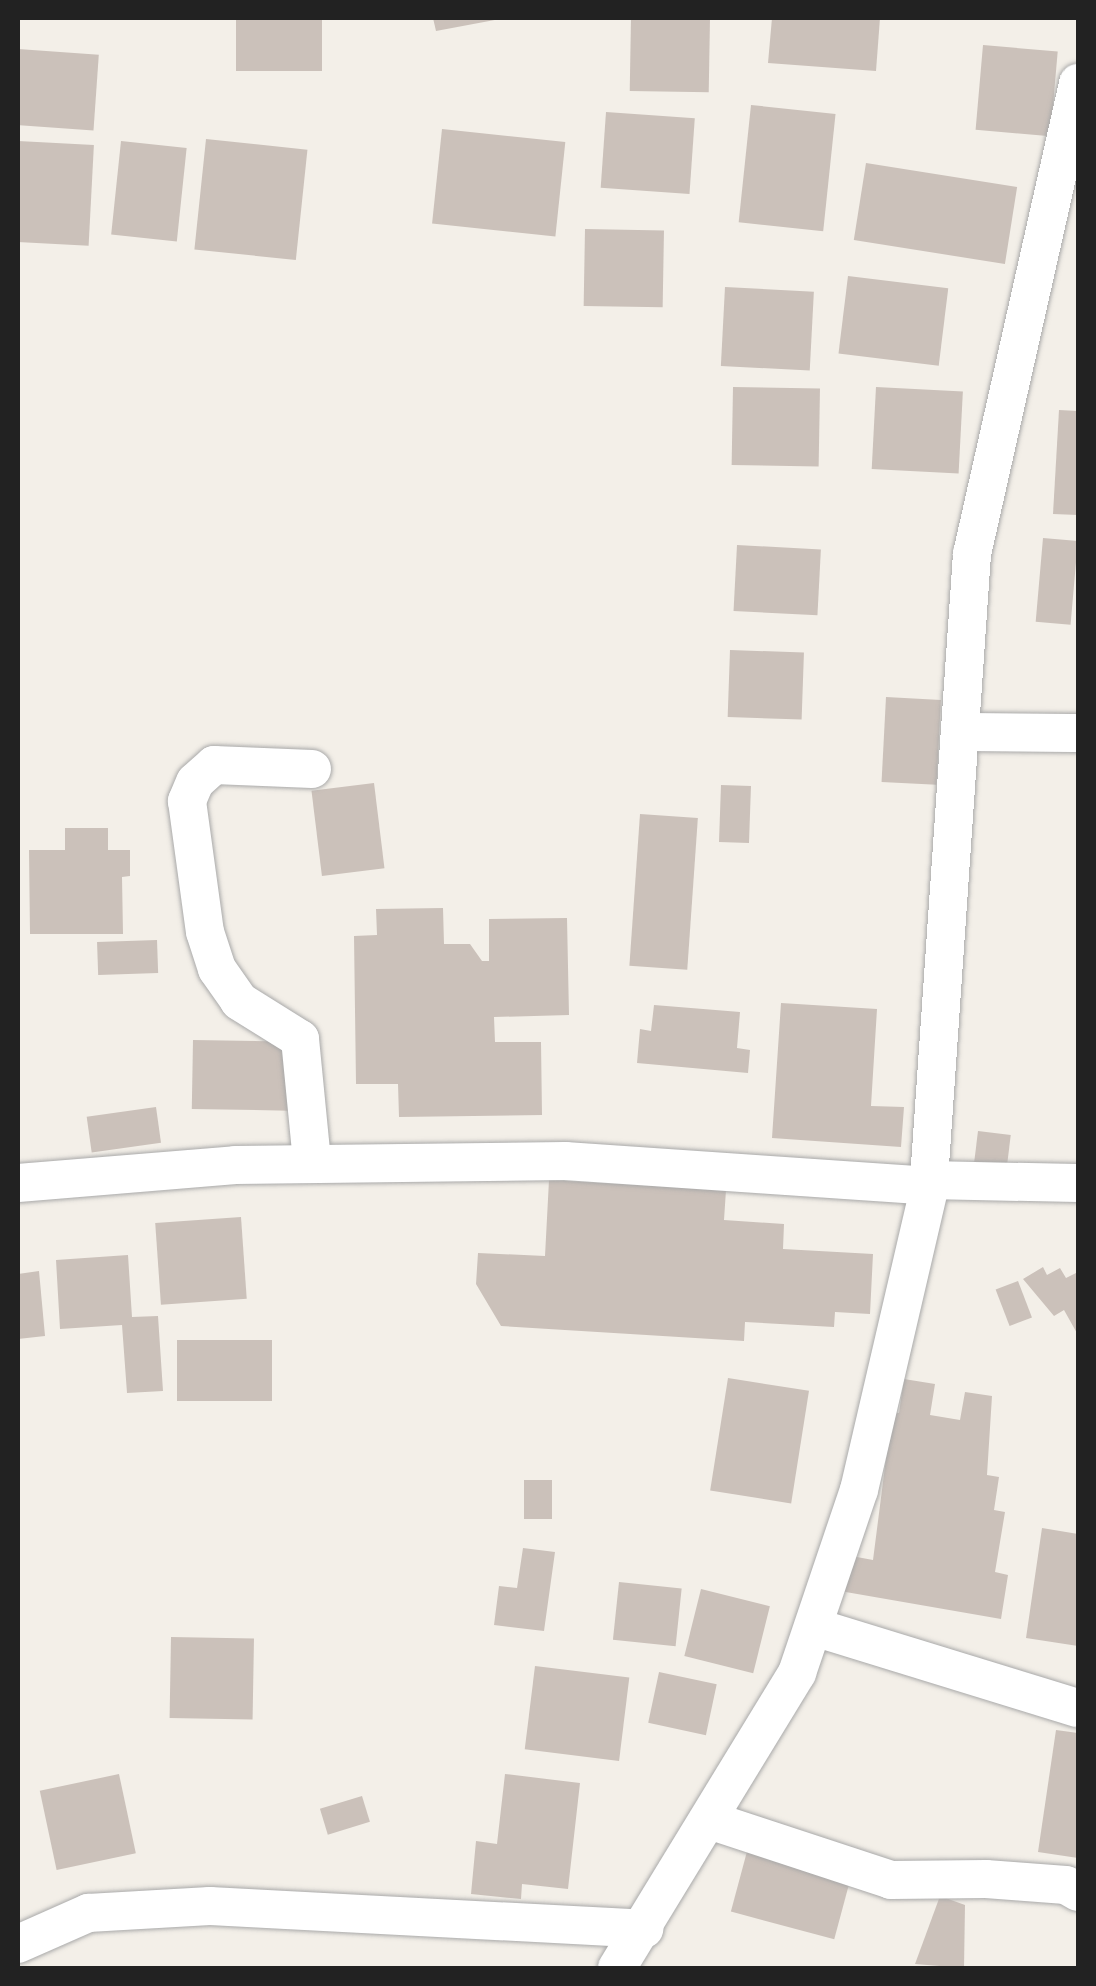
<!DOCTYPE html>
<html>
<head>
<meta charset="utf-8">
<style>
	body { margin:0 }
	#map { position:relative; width:1096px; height:1986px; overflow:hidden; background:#f3efe8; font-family:"PT Sans Narrow",sans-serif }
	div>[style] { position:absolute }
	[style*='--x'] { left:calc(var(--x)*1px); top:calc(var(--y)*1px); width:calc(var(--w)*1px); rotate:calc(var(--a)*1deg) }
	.building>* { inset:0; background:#cbc1ba; transform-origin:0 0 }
	.roads { filter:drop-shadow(0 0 2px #a9a9a9) drop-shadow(0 0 2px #a9a9a9) }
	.street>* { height:38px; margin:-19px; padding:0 19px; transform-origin:19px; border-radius:19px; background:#fff }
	span { translate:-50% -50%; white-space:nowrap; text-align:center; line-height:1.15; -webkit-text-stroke:10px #fff; paint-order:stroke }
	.frame { position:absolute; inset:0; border:20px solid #222; pointer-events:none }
</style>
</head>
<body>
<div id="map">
	<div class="building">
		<div style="left:236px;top:18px;width:86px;height:53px"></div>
		<div style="clip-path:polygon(433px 18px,500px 18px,500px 19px,436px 31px)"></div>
		<div style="left:631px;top:18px;width:79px;height:73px;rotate:1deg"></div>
		<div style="clip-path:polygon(772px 18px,880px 18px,876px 71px,768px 63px)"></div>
		<div style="left:983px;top:45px;width:75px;height:85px;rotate:5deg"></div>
		<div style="left:18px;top:49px;width:81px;height:76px;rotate:4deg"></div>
		<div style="left:751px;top:105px;width:85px;height:118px;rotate:6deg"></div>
		<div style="left:606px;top:112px;width:89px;height:76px;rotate:4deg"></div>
		<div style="left:442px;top:129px;width:124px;height:95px;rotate:6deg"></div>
		<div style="left:206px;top:139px;width:102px;height:111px;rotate:6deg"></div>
		<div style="left:18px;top:141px;width:76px;height:101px;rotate:3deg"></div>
		<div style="left:121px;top:141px;width:66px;height:94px;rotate:6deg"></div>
		<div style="left:866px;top:163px;width:153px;height:78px;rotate:9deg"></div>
		<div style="left:585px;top:229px;width:79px;height:77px;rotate:1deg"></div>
		<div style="left:848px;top:276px;width:101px;height:78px;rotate:7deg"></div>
		<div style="left:725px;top:287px;width:89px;height:79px;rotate:3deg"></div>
		<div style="left:733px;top:387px;width:87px;height:78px;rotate:1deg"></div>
		<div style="left:876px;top:387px;width:87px;height:82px;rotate:3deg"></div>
		<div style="clip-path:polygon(1059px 410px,1078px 411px,1078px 515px,1053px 514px)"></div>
		<div style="left:1043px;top:538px;width:35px;height:84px;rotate:5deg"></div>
		<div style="left:737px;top:545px;width:84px;height:66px;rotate:3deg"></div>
		<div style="left:730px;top:650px;width:74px;height:67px;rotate:2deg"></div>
		<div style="left:886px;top:697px;width:55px;height:85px;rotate:3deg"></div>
		<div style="left:374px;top:783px;width:86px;height:63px;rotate:83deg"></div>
		<div style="left:721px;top:785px;width:30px;height:57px;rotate:2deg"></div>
		<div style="left:640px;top:814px;width:58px;height:152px;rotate:4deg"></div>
		<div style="clip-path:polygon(65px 828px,108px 828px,108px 850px,130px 850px,130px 876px,122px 877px,123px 934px,30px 934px,29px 850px,65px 850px)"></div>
		<div style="clip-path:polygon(443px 908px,444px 944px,470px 944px,482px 961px,489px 961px,489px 919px,567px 918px,569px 1015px,494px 1017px,495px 1042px,541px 1042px,542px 1115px,399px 1117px,398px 1084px,356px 1084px,354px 936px,377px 935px,376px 909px)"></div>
		<div style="left:157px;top:940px;width:33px;height:60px;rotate:88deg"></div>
		<div style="clip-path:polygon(781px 1003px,877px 1009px,871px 1106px,904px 1107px,901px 1147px,772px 1138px)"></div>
		<div style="clip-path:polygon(654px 1005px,740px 1012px,737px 1048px,750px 1050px,748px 1073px,637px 1063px,640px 1029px,651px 1031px)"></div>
		<div style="left:193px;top:1040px;width:98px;height:69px;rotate:1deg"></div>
		<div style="left:156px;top:1107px;width:36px;height:70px;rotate:82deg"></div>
		<div style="left:978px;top:1131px;width:33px;height:35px;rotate:7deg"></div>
		<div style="clip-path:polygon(549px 1180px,726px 1190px,724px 1220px,784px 1224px,783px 1249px,873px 1254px,870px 1314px,835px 1312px,834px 1327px,745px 1322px,744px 1341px,501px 1326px,476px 1284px,478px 1253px,545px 1256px)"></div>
		<div style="left:241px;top:1217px;width:82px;height:86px;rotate:86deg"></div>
		<div style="clip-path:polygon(128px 1255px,132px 1317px,158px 1316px,163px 1391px,127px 1393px,122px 1325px,60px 1329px,56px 1260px)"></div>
		<div style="clip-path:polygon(1043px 1267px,1047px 1275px,1060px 1268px,1066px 1278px,1078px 1272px,1078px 1335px,1064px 1310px,1054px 1316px,1023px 1279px)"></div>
		<div style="clip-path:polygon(39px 1271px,45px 1336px,18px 1339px,18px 1274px)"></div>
		<div style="left:1018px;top:1281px;width:39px;height:24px;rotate:69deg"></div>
		<div style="left:272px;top:1340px;width:61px;height:95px;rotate:90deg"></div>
		<div style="left:728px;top:1378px;width:82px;height:114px;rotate:9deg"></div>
		<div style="clip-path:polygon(904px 1379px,935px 1384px,930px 1415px,960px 1420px,965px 1392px,992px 1396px,987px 1475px,999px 1477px,994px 1510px,1005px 1512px,995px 1572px,1008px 1575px,1001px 1619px,840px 1591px,846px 1555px,873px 1560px,892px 1412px,899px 1413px)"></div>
		<div style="left:524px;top:1480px;width:28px;height:39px"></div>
		<div style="clip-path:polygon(1042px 1528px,1078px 1534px,1078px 1646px,1026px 1638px)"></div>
		<div style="clip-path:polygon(523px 1548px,555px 1552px,544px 1631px,494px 1625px,499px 1586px,517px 1588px)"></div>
		<div style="left:619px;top:1582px;width:63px;height:58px;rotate:6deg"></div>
		<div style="left:701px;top:1589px;width:71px;height:69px;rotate:14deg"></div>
		<div style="left:171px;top:1637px;width:83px;height:81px;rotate:1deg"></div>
		<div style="left:535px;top:1666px;width:95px;height:84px;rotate:7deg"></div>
		<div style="left:659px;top:1672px;width:59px;height:52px;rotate:12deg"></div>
		<div style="clip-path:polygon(1056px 1730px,1078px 1733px,1078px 1858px,1038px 1852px)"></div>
		<div style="left:119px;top:1774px;width:81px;height:81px;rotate:78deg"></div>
		<div style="clip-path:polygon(505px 1774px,580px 1783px,568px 1889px,522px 1884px,521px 1899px,471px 1894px,476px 1841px,497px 1844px)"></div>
		<div style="left:362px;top:1796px;width:27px;height:44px;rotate:73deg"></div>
		<div style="left:749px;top:1844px;width:107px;height:70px;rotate:15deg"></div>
		<div style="clip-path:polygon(940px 1896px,965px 1905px,964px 1968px,915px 1964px)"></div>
	</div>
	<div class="roads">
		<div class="street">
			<div style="--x:961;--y:732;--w:117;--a:0.5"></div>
			<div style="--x:312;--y:769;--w:98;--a:-177.7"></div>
			<div style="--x:214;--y:765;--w:25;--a:138"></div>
			<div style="--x:195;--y:782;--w:21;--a:113"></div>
			<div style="--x:187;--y:801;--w:132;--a:82.2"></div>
			<div style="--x:205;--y:932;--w:39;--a:72"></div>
			<div style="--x:217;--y:969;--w:39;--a:55"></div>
			<div style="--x:239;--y:1001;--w:72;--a:31.9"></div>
			<div style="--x:300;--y:1039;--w:124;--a:84.4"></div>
			<div style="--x:929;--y:1180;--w:627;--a:-86.07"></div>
			<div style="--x:972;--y:554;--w:483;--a:-77.3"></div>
			<div style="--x:18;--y:1183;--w:218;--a:-4.7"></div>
			<div style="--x:235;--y:1165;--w:330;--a:-0.7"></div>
			<div style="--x:565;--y:1161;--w:366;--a:3.9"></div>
			<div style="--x:930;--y:1186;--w:6;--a:-99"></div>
			<div style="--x:929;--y:1180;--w:149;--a:1.2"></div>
			<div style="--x:814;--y:1627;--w:276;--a:17.1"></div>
			<div style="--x:712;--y:1821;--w:188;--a:18.2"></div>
			<div style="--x:891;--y:1880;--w:95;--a:-0.6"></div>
			<div style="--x:986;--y:1879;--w:80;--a:4.3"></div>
			<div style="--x:1066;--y:1885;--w:14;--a:30"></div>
			<div style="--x:18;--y:1944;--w:77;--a:-23.9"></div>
			<div style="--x:88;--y:1913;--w:122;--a:-3.3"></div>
			<div style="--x:210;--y:1906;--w:435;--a:3"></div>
			<div style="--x:617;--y:1968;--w:346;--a:-58.6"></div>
			<div style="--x:797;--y:1673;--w:193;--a:-71.3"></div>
			<div style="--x:859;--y:1490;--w:312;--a:-76.9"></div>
		</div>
	</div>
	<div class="frame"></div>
</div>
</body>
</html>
